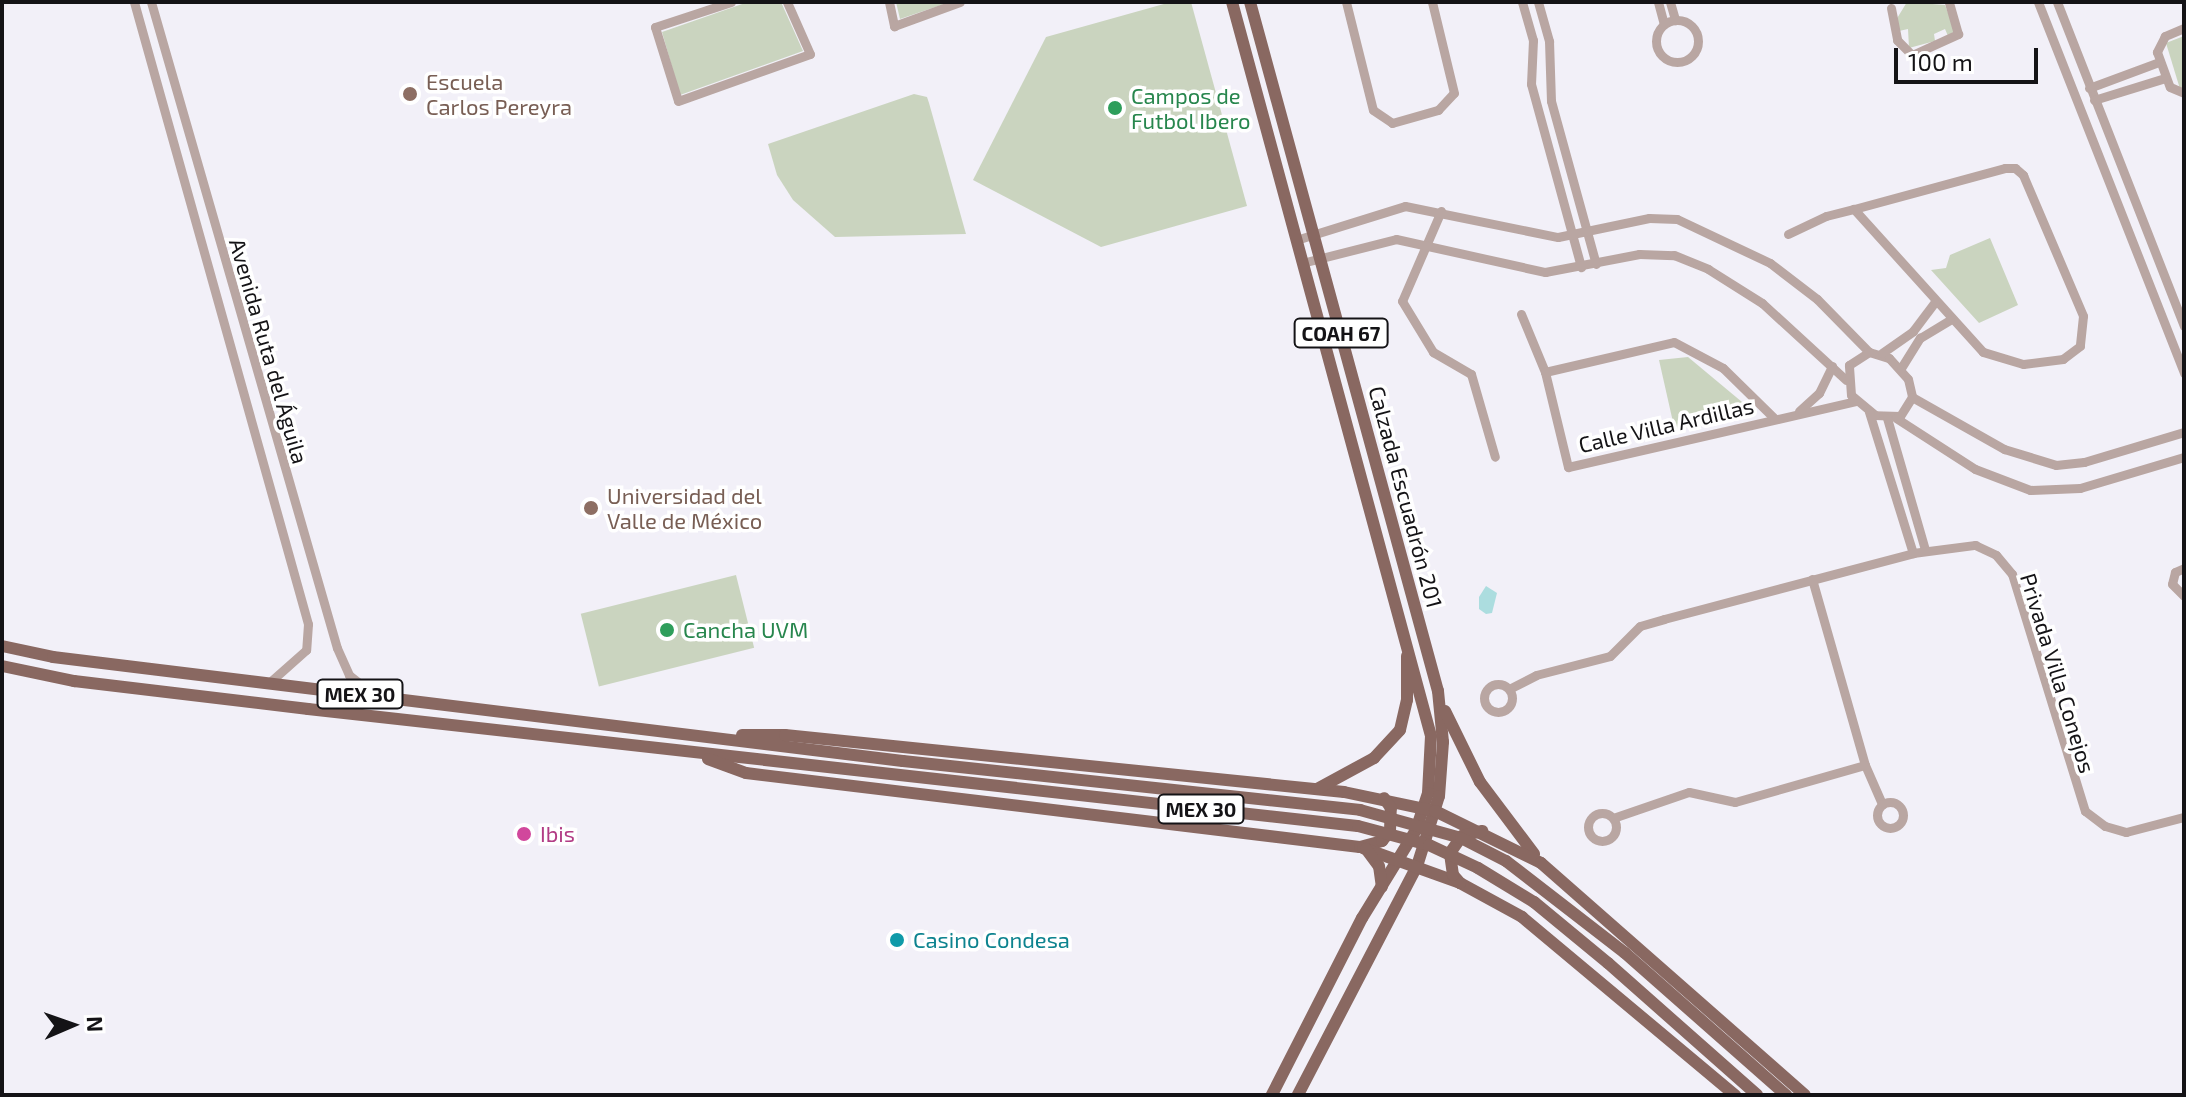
<!DOCTYPE html>
<html>
<head>
<meta charset="utf-8">
<style>
	body { margin:0 }
	#map { position:relative; width:2186px; height:1097px; overflow:hidden; background:#f2f0f8; font-family:"Exo 2",sans-serif }
	div>[style] { position:absolute }
	[style*='--x'] { left:calc(var(--x)*1px); top:calc(var(--y)*1px); width:calc(var(--w)*1px); rotate:calc(var(--a)*1deg) }
	.green>* { inset:0; background:#cad4bf; transform-origin:0 0 }
	.water>* { inset:0; background:#acdddf }
	.minor>* { height:9px; margin:-4.5px; padding:0 4.5px; transform-origin:4.5px; border-radius:4.5px; background:#b9a6a2 }
	.minor>.ring { margin:-4.5px; padding:0; box-sizing:content-box; background:none; border:9px solid #b9a6a2; border-radius:50% }
	.major>* { height:12px; margin:-6px; padding:0 6px; transform-origin:6px; border-radius:6px; background:#896861 }
	.major-bridge>* { height:12px; margin:-6px; padding:0 6px; transform-origin:6px; border-radius:6px; background:#896861 }
	.dots>* { width:22px; height:22px; translate:-50% -50%; box-sizing:border-box; border:4px solid #fff; border-radius:50% }
	span { translate:-50% -50%; white-space:nowrap; text-align:center; line-height:1.15; -webkit-text-stroke:7px #fff; paint-order:stroke }
	.shield-label span { padding:2px 6px; background:#fff; border:2px solid; border-radius:6px; -webkit-text-stroke-width:0 }
	.shield-label { font-size:20px; color:#141316; font-weight:700 }
	.education-label { font-size:22px; color:#785e54 }
	.left { translate:0 -50%; text-align:left }
	.leisure-label { font-size:22px; color:#27864d }
	.street-label { font-size:22px; color:#141316 }
	.hotel-label { font-size:22px; color:#b23c85 }
	.culture-label { font-size:22px; color:#0d838f }
	.frame { position:absolute; inset:0; border:4px solid #141316; pointer-events:none }
	.north { position:absolute; left:32px; top:985px; width:80px; height:80px; -webkit-text-stroke:6px #fff; paint-order:stroke; rotate:88deg; font-size:22px; font-weight:700; line-height:32px; text-align:center; color:#141316 }
	.north::after { content:''; display:block; margin:auto; width:28px; height:36px; background:#141316; clip-path:polygon(50% 0,100% 100%,50% 72%,0 100%) }
	.scale { position:absolute; left:1894px; top:48px; width:144px; height:36px; box-sizing:border-box; border:4px solid #141316; border-top:0; padding-left:10px; font-size:24px; line-height:28px; white-space:nowrap; color:#141316; -webkit-text-stroke:6px #fff; paint-order:stroke }
</style>
</head>
<body>
<div id="map">
	<div class="green">
		<div style="clip-path:polygon(748px 2px,781px 2px,803px 51px,680px 95px,662px 32px)"></div>
		<div style="clip-path:polygon(896px 2px,950px 2px,900px 19px)"></div>
		<div style="clip-path:polygon(1171px 2px,1191px 2px,1247px 206px,1101px 247px,973px 180px,1046px 37px)"></div>
		<div style="clip-path:polygon(1907px 2px,1945px 5px,1955px 31px,1948px 36px,1945px 29px,1934px 34px,1935px 41px,1909px 48px,1908px 29px,1899px 31px,1896px 20px)"></div>
		<div style="clip-path:polygon(2184px 36px,2184px 87px,2180px 89px,2166px 43px)"></div>
		<div style="clip-path:polygon(914px 94px,927px 97px,929px 103px,966px 234px,835px 237px,793px 200px,777px 175px,768px 144px)"></div>
		<div style="clip-path:polygon(1990px 238px,2018px 305px,1979px 323px,1931px 270px,1946px 268px,1950px 255px)"></div>
		<div style="clip-path:polygon(1688px 357px,1742px 402px,1735px 414px,1675px 431px,1659px 360px)"></div>
		<div style="left:736px;top:575px;width:75px;height:160px;rotate:76deg"></div>
	</div>
	<div class="water">
		<div style="clip-path:polygon(1486px 586px,1497px 593px,1492px 613px,1486px 614px,1479px 609px,1479px 597px)"></div>
	</div>
	<div class="minor">
		<div style="--x:134;--y:2;--w:646;--a:74.37"></div>
		<div style="--x:308;--y:624;--w:26;--a:94"></div>
		<div style="--x:306;--y:650;--w:48;--a:138.4"></div>
		<div style="--x:151;--y:2;--w:672;--a:73.94"></div>
		<div style="--x:337;--y:648;--w:30;--a:66"></div>
		<div style="--x:349;--y:675;--w:34;--a:38"></div>
		<div style="--x:731;--y:2;--w:80;--a:161.8"></div>
		<div style="--x:655;--y:27;--w:77;--a:72.7"></div>
		<div style="--x:678;--y:101;--w:140;--a:-19.6"></div>
		<div style="--x:810;--y:54;--w:57;--a:-113.9"></div>
		<div style="--x:889;--y:2;--w:25;--a:78"></div>
		<div style="--x:894;--y:26;--w:70;--a:-20"></div>
		<div style="--x:1346;--y:2;--w:111;--a:76"></div>
		<div style="--x:1373;--y:110;--w:23;--a:34"></div>
		<div style="--x:1392;--y:123;--w:48;--a:-15.8"></div>
		<div style="--x:1438;--y:110;--w:23;--a:-47"></div>
		<div style="--x:1454;--y:93;--w:94;--a:-103.6"></div>
		<div style="--x:1522;--y:2;--w:40;--a:74"></div>
		<div style="--x:1533;--y:40;--w:44;--a:92.6"></div>
		<div style="--x:1531;--y:84;--w:190;--a:74.7"></div>
		<div style="--x:1538;--y:2;--w:41;--a:74.2"></div>
		<div style="--x:1549;--y:41;--w:60;--a:88.1"></div>
		<div style="--x:1551;--y:101;--w:169;--a:74.6"></div>
		<div style="--x:1658;--y:2;--w:23;--a:75"></div>
		<div style="--x:1670;--y:2;--w:19;--a:74"></div>
		<div style="--x:2038;--y:2;--w:399;--a:68.5"></div>
		<div style="--x:2057;--y:2;--w:348;--a:68.6"></div>
		<div style="--x:1891;--y:8;--w:33;--a:79"></div>
		<div style="--x:1897;--y:40;--w:21;--a:45"></div>
		<div style="--x:1912;--y:55;--w:51;--a:-24.5"></div>
		<div style="--x:1958;--y:34;--w:33;--a:-106"></div>
		<div class="ring" style="left:1656px;top:20px;width:33px;height:33px"></div>
		<div style="--x:2184;--y:28;--w:21;--a:157"></div>
		<div style="--x:2165;--y:36;--w:18;--a:117"></div>
		<div style="--x:2157;--y:52;--w:37;--a:70"></div>
		<div style="--x:2170;--y:87;--w:15;--a:23"></div>
		<div style="--x:2089;--y:88;--w:75;--a:-20.4"></div>
		<div style="--x:2094;--y:100;--w:74;--a:-17.2"></div>
		<div style="--x:1441;--y:211;--w:98;--a:113.4"></div>
		<div style="--x:1402;--y:301;--w:60;--a:58.7"></div>
		<div style="--x:1433;--y:352;--w:44;--a:30.1"></div>
		<div style="--x:1471;--y:374;--w:86;--a:73.9"></div>
		<div style="--x:1788;--y:234;--w:42;--a:-25.3"></div>
		<div style="--x:1826;--y:216;--w:29;--a:-14"></div>
		<div style="--x:1854;--y:209;--w:156;--a:-15.2"></div>
		<div style="--x:2005;--y:168;--w:10;--a:0"></div>
		<div style="--x:2015;--y:168;--w:11;--a:41"></div>
		<div style="--x:2023;--y:175;--w:153;--a:66.9"></div>
		<div style="--x:2083;--y:316;--w:30;--a:96"></div>
		<div style="--x:2080;--y:346;--w:21;--a:143"></div>
		<div style="--x:2063;--y:359;--w:40;--a:172.9"></div>
		<div style="--x:2023;--y:364;--w:42;--a:-163.3"></div>
		<div style="--x:1983;--y:352;--w:193;--a:-132.1"></div>
		<div style="--x:1296;--y:240;--w:114;--a:-17.3"></div>
		<div style="--x:1405;--y:206;--w:156;--a:11.5"></div>
		<div style="--x:1558;--y:237;--w:93;--a:-11.8"></div>
		<div style="--x:1649;--y:218;--w:28;--a:2"></div>
		<div style="--x:1677;--y:219;--w:103;--a:25.3"></div>
		<div style="--x:1770;--y:263;--w:59;--a:37.5"></div>
		<div style="--x:1817;--y:299;--w:74;--a:45.5"></div>
		<div style="--x:1302;--y:263;--w:97;--a:-14.3"></div>
		<div style="--x:1396;--y:239;--w:153;--a:12.5"></div>
		<div style="--x:1545;--y:272;--w:96;--a:-10.8"></div>
		<div style="--x:1639;--y:254;--w:35;--a:2"></div>
		<div style="--x:1674;--y:255;--w:37;--a:22"></div>
		<div style="--x:1708;--y:269;--w:64;--a:32.2"></div>
		<div style="--x:1762;--y:303;--w:114;--a:42.5"></div>
		<div style="--x:1521;--y:314;--w:63;--a:67.5"></div>
		<div style="--x:1545;--y:372;--w:98;--a:76.4"></div>
		<div style="--x:1568;--y:467;--w:295;--a:-12.9"></div>
		<div style="--x:1869;--y:352;--w:21;--a:17"></div>
		<div style="--x:1889;--y:358;--w:28;--a:48"></div>
		<div style="--x:1908;--y:379;--w:18;--a:77"></div>
		<div style="--x:1912;--y:397;--w:22;--a:122"></div>
		<div style="--x:1900;--y:416;--w:25;--a:-178"></div>
		<div style="--x:1875;--y:415;--w:31;--a:-140"></div>
		<div style="--x:1851;--y:395;--w:30;--a:-94"></div>
		<div style="--x:1849;--y:365;--w:24;--a:-33"></div>
		<div style="--x:1882;--y:353;--w:38;--a:-35"></div>
		<div style="--x:1913;--y:331;--w:36;--a:-53"></div>
		<div style="--x:1901;--y:368;--w:36;--a:-58"></div>
		<div style="--x:1920;--y:338;--w:35;--a:-31"></div>
		<div style="--x:1545;--y:372;--w:132;--a:-13.1"></div>
		<div style="--x:1674;--y:342;--w:55;--a:28"></div>
		<div style="--x:1723;--y:368;--w:71;--a:44.4"></div>
		<div style="--x:1912;--y:397;--w:106;--a:29.5"></div>
		<div style="--x:2004;--y:449;--w:54;--a:17.1"></div>
		<div style="--x:2056;--y:465;--w:28;--a:-6"></div>
		<div style="--x:2084;--y:462;--w:104;--a:-16.7"></div>
		<div style="--x:1799;--y:411;--w:27;--a:-42"></div>
		<div style="--x:1819;--y:393;--w:30;--a:-64"></div>
		<div style="--x:1869;--y:412;--w:148;--a:72.7"></div>
		<div style="--x:1887;--y:418;--w:137;--a:73.9"></div>
		<div style="--x:1896;--y:418;--w:94;--a:32.8"></div>
		<div style="--x:1975;--y:469;--w:59;--a:20.9"></div>
		<div style="--x:2030;--y:490;--w:50;--a:-2.3"></div>
		<div style="--x:2080;--y:488;--w:109;--a:-16.6"></div>
		<div style="--x:2184;--y:568;--w:10;--a:156"></div>
		<div style="--x:2175;--y:572;--w:12;--a:104"></div>
		<div style="--x:2172;--y:584;--w:17;--a:45"></div>
		<div style="--x:1812;--y:579;--w:193;--a:74.1"></div>
		<div style="--x:1865;--y:765;--w:43;--a:66.4"></div>
		<div class="ring" style="left:1484px;top:684px;width:19px;height:19px"></div>
		<div style="--x:1509;--y:689;--w:30;--a:-27"></div>
		<div style="--x:1536;--y:675;--w:76;--a:-14.4"></div>
		<div style="--x:1610;--y:656;--w:42;--a:-45"></div>
		<div style="--x:1640;--y:626;--w:25;--a:-16"></div>
		<div style="--x:1664;--y:619;--w:258;--a:-14.8"></div>
		<div style="--x:1913;--y:553;--w:63;--a:-7.4"></div>
		<div style="--x:1975;--y:545;--w:23;--a:25"></div>
		<div style="--x:1996;--y:555;--w:25;--a:50"></div>
		<div style="--x:2012;--y:574;--w:248;--a:72.9"></div>
		<div style="--x:2085;--y:811;--w:25;--a:37"></div>
		<div style="--x:2105;--y:826;--w:22;--a:16"></div>
		<div style="--x:2126;--y:832;--w:60;--a:-14.5"></div>
		<div class="ring" style="left:1877px;top:802px;width:17px;height:17px"></div>
		<div class="ring" style="left:1588px;top:813px;width:19px;height:19px"></div>
		<div style="--x:1613;--y:818;--w:80;--a:-18.9"></div>
		<div style="--x:1689;--y:792;--w:47;--a:12.3"></div>
		<div style="--x:1735;--y:802;--w:135;--a:-15.9"></div>
	</div>
	<div class="major">
		<div style="--x:1232;--y:2;--w:760;--a:74.83"></div>
		<div style="--x:1431;--y:736;--w:57;--a:93"></div>
		<div style="--x:1428;--y:793;--w:39;--a:108"></div>
		<div style="--x:1416;--y:830;--w:103;--a:121.5"></div>
		<div style="--x:1362;--y:918;--w:199;--a:117"></div>
		<div style="--x:1250;--y:2;--w:714;--a:74.74"></div>
		<div style="--x:1438;--y:691;--w:51;--a:84.4"></div>
		<div style="--x:1443;--y:742;--w:54;--a:94.2"></div>
		<div style="--x:1439;--y:796;--w:73;--a:107.4"></div>
		<div style="--x:1417;--y:866;--w:258;--a:117.5"></div>
		<div style="--x:2;--y:646;--w:52;--a:12.2"></div>
		<div style="--x:53;--y:657;--w:856;--a:6.98"></div>
		<div style="--x:903;--y:761;--w:460;--a:6.1"></div>
		<div style="--x:2;--y:666;--w:74;--a:11.8"></div>
		<div style="--x:74;--y:681;--w:236;--a:6.8"></div>
		<div style="--x:308;--y:709;--w:1056;--a:6.36"></div>
		<div style="--x:1445;--y:711;--w:79;--a:63.8"></div>
		<div style="--x:1480;--y:782;--w:90;--a:53.1"></div>
		<div style="--x:742;--y:735;--w:43;--a:0"></div>
		<div style="--x:785;--y:735;--w:562;--a:5.82"></div>
		<div style="--x:1344;--y:792;--w:93;--a:11.8"></div>
		<div style="--x:1435;--y:811;--w:118;--a:26.1"></div>
		<div style="--x:1541;--y:863;--w:351;--a:41.3"></div>
		<div style="--x:708;--y:759;--w:40;--a:20.2"></div>
		<div style="--x:746;--y:773;--w:618;--a:6.87"></div>
		<div style="--x:1360;--y:847;--w:23;--a:-15"></div>
		<div style="--x:1382;--y:841;--w:13;--a:-51"></div>
		<div style="--x:1390;--y:831;--w:23;--a:-88"></div>
		<div style="--x:1391;--y:808;--w:12;--a:-125"></div>
		<div style="--x:1317;--y:789;--w:65;--a:-28.5"></div>
		<div style="--x:1374;--y:758;--w:38;--a:-47"></div>
		<div style="--x:1400;--y:730;--w:31;--a:-77"></div>
		<div style="--x:1407;--y:700;--w:44;--a:-90"></div>
		<div style="--x:1363;--y:848;--w:103;--a:19.8"></div>
		<div style="--x:1460;--y:883;--w:71;--a:28.7"></div>
		<div style="--x:1522;--y:917;--w:278;--a:39.9"></div>
		<div style="--x:1366;--y:849;--w:21;--a:53"></div>
		<div style="--x:1379;--y:866;--w:21;--a:82"></div>
		<div style="--x:1460;--y:883;--w:11;--a:-131"></div>
		<div style="--x:1453;--y:875;--w:22;--a:-98"></div>
		<div style="--x:1450;--y:853;--w:21;--a:-55"></div>
		<div style="--x:1462;--y:836;--w:21;--a:-14"></div>
		<div style="--x:1625;--y:953;--w:215;--a:41.4"></div>
		<div style="--x:1608;--y:963;--w:199;--a:41.5"></div>
	</div>
	<div class="major-bridge">
		<div style="--x:1360;--y:810;--w:105;--a:15.5"></div>
		<div style="--x:1461;--y:838;--w:51;--a:27.1"></div>
		<div style="--x:1506;--y:861;--w:150;--a:37.7"></div>
		<div style="--x:1358;--y:826;--w:73;--a:15"></div>
		<div style="--x:1429;--y:845;--w:54;--a:25.1"></div>
		<div style="--x:1478;--y:868;--w:66;--a:31.3"></div>
		<div style="--x:1534;--y:902;--w:96;--a:39.5"></div>
	</div>
	<div class="dots">
		<div style="left:410px;top:94px;background:#8d6e63"></div>
		<div style="left:1115px;top:108px;background:#2e9e5b"></div>
		<div style="left:591px;top:508px;background:#8d6e63"></div>
		<div style="left:667px;top:630px;background:#2e9e5b"></div>
		<div style="left:524px;top:834px;background:#d1479c"></div>
		<div style="left:897px;top:940px;background:#0f9aa8"></div>
	</div>
	<div class="shield-label">
		<span style="left:1341px;top:333px">COAH 67</span>
		<span style="left:360px;top:694px">MEX 30</span>
		<span style="left:1201px;top:809px">MEX 30</span>
	</div>
	<div class="education-label">
		<span class="left" style="left:426px;top:94px">Escuela<br>Carlos Pereyra</span>
		<span class="left" style="left:607px;top:508px">Universidad del<br>Valle de México</span>
	</div>
	<div class="leisure-label">
		<span class="left" style="left:1131px;top:108px">Campos de<br>Futbol Ibero</span>
		<span class="left" style="left:683px;top:630px">Cancha UVM</span>
	</div>
	<div class="street-label">
		<span style="left:269px;top:351px;rotate:74deg">Avenida Ruta del Águila</span>
		<span style="left:1666px;top:425px;rotate:-13deg">Calle Villa Ardillas</span>
		<span style="left:1406px;top:497px;rotate:75deg">Calzada Escuadrón 201</span>
		<span style="left:2058px;top:673px;rotate:73deg">Privada Villa Conejos</span>
	</div>
	<div class="hotel-label">
		<span class="left" style="left:540px;top:834px">Ibis</span>
	</div>
	<div class="culture-label">
		<span class="left" style="left:913px;top:940px">Casino Condesa</span>
	</div>
	<div class="frame"></div>
	<div class="north">N</div>
	<div class="scale">100 m</div>
</div>
</body>
</html>
